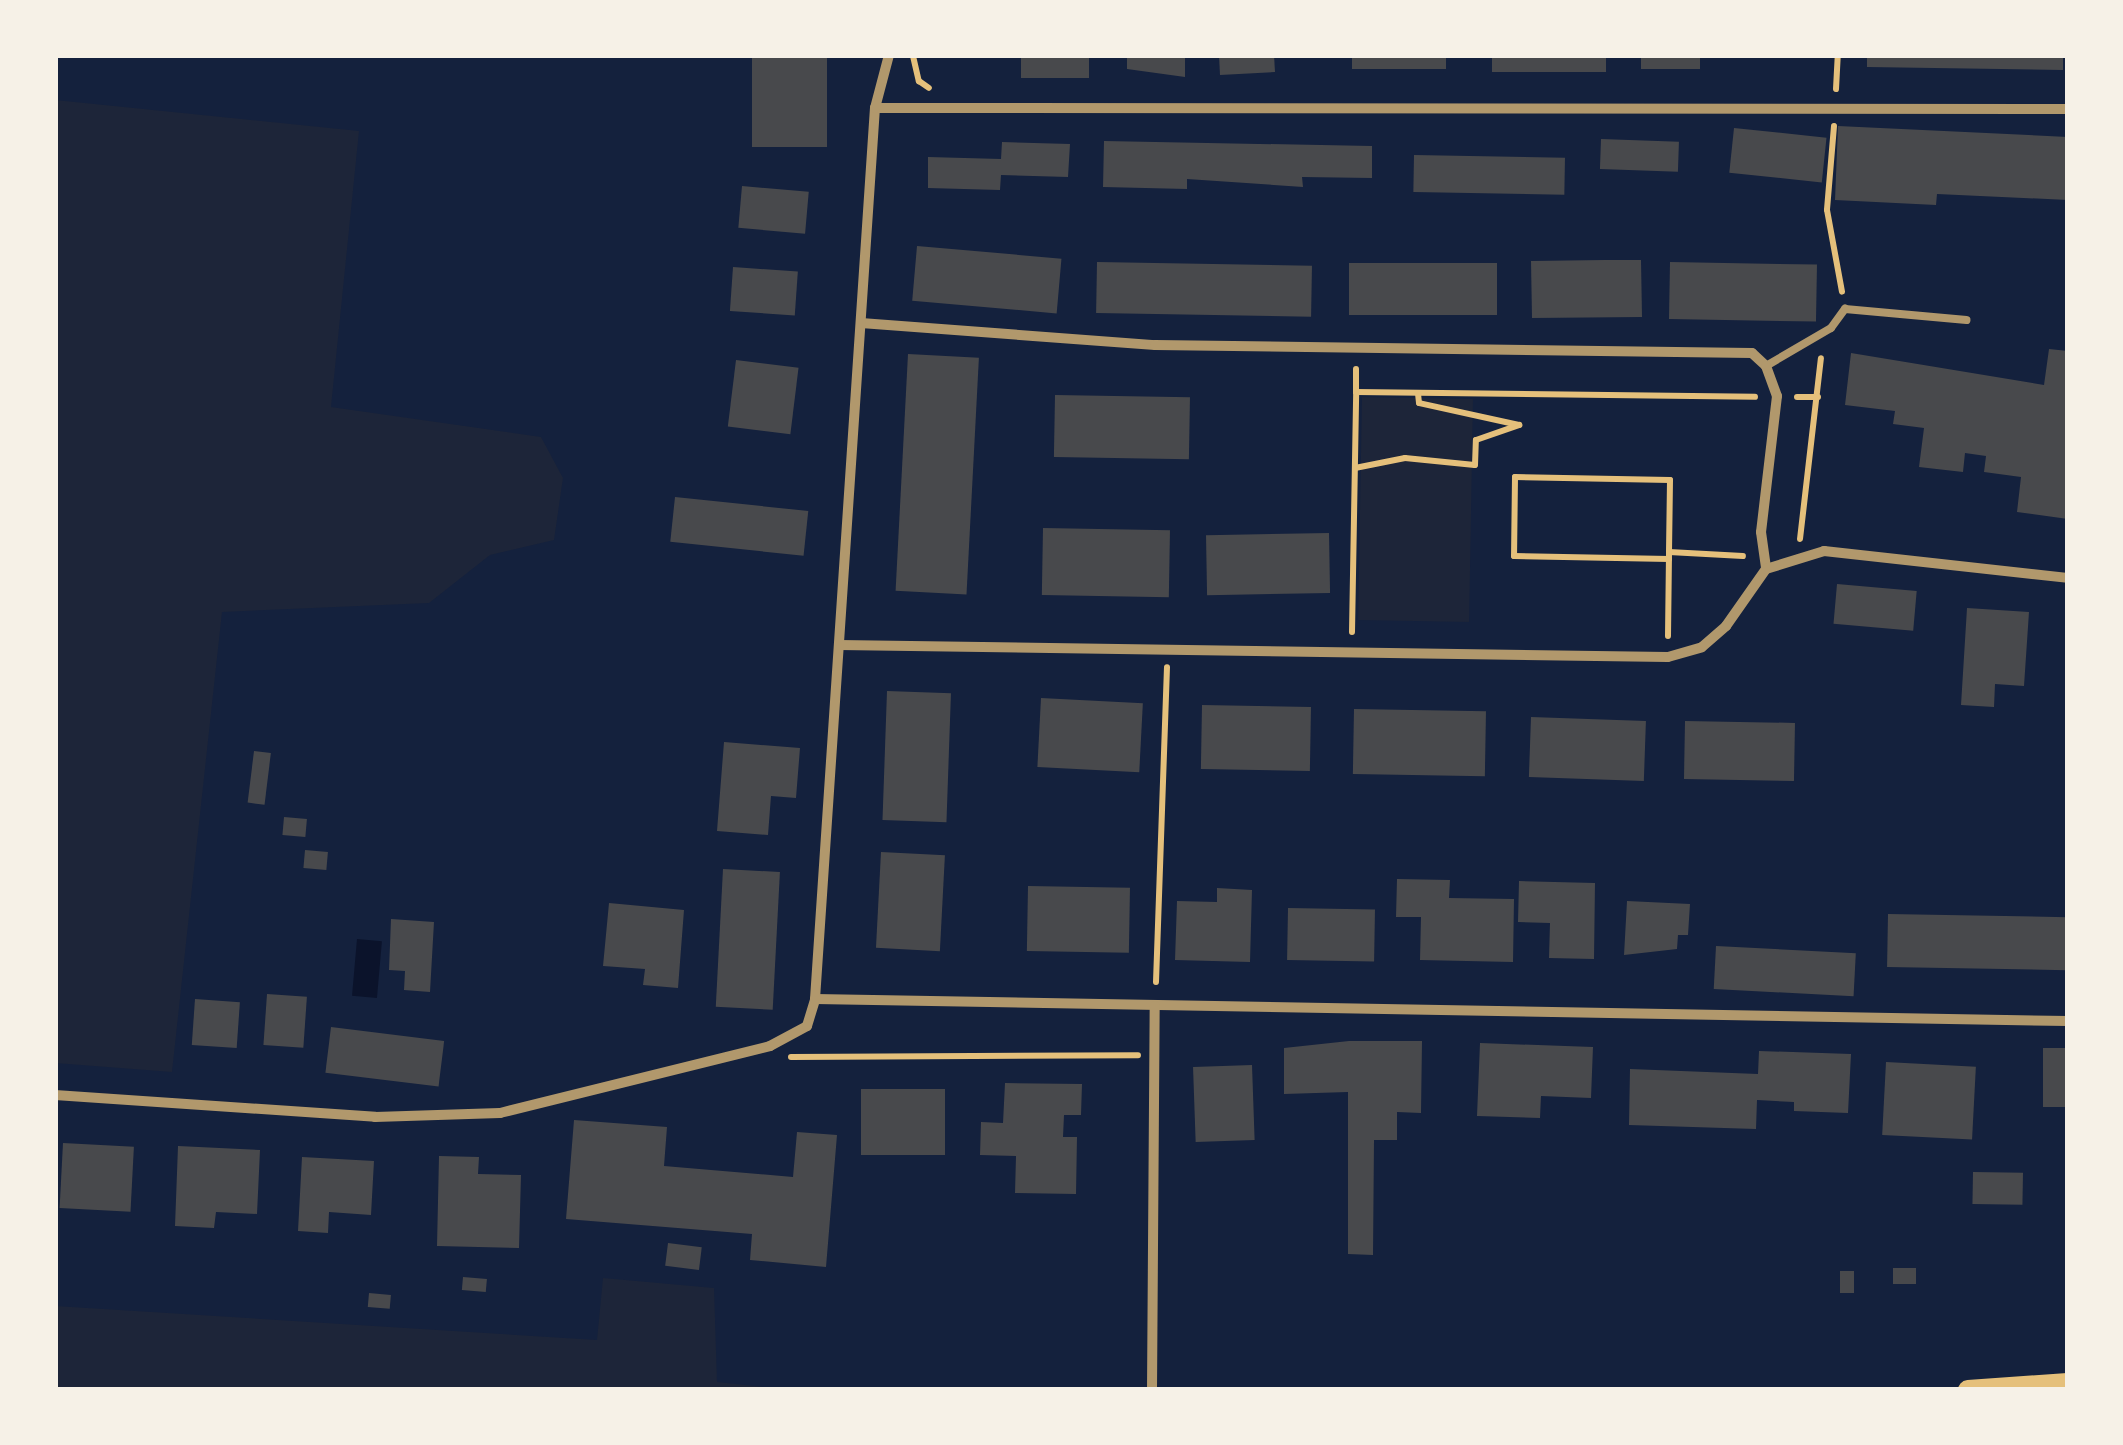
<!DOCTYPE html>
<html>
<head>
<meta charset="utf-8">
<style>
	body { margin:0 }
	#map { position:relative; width:2123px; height:1445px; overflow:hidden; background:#14213d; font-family:"IBM Plex Serif",serif }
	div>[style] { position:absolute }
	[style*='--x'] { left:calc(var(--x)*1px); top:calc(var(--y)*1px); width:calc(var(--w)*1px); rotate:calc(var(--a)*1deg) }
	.green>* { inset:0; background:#1d2539; transform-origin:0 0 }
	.water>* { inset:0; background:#0b132b; transform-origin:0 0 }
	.building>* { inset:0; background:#48494c; transform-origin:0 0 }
	.path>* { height:6px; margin:-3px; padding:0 3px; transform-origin:3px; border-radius:3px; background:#e5c07b }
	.service>* { height:8px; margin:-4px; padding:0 4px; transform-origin:4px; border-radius:4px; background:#b1986c }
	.minor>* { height:10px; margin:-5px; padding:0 5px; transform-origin:5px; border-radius:5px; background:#b1986c }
	.secondary>* { height:20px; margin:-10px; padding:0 10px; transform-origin:10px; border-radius:10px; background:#e5c07b }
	span { translate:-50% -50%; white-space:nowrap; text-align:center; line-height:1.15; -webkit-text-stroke:10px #f6f1e7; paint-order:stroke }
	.frame { position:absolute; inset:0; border:58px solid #f6f1e7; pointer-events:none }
</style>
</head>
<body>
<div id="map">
	<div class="green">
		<div style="clip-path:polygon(55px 100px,359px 131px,331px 407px,541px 437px,563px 478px,554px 540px,490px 555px,429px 603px,222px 612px,172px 1072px,55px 1063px)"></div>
		<div style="left:1362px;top:397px;width:111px;height:223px;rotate:1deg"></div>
		<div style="clip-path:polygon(603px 1278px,714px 1288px,717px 1382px,792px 1390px,55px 1390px,55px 1306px,597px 1340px)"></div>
	</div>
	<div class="water">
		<div style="left:357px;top:939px;width:25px;height:57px;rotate:5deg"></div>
	</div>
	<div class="building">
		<div style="left:752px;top:55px;width:75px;height:92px"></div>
		<div style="left:1021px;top:55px;width:68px;height:23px"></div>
		<div style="clip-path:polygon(1127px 55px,1185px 55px,1185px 77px,1127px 69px)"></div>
		<div style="clip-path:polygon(1219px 55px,1274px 55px,1275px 72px,1220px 75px)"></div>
		<div style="left:1352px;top:55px;width:94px;height:14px"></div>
		<div style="left:1492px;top:55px;width:114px;height:17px"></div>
		<div style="left:1641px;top:55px;width:59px;height:14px"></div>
		<div style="clip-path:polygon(1867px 55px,2063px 55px,2063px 70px,1867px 67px)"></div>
		<div style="clip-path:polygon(1838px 126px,2068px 137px,2068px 200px,1937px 194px,1936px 205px,1835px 200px)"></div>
		<div style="left:1734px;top:128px;width:93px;height:45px;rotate:6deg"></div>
		<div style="left:1601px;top:139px;width:78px;height:30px;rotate:2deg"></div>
		<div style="clip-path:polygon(1104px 141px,1372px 146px,1372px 178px,1302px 177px,1303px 187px,1187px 179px,1187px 189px,1103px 187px)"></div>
		<div style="clip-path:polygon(1002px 142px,1070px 144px,1068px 177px,1001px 175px,1000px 190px,928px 188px,928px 157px,1001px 159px)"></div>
		<div style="left:1414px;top:155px;width:151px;height:37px;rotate:1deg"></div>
		<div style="left:742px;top:186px;width:67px;height:42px;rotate:5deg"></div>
		<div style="left:917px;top:246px;width:145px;height:55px;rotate:5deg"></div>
		<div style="clip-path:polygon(1604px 260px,1641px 260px,1642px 317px,1532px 318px,1531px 261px)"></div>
		<div style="left:1097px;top:262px;width:215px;height:51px;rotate:1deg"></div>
		<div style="left:1670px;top:262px;width:147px;height:57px;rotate:1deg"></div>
		<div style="left:1349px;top:263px;width:148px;height:52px"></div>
		<div style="left:733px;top:267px;width:65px;height:44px;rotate:4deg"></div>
		<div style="clip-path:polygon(2049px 349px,2068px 351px,2068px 519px,2017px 512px,2021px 477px,1984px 472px,1986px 456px,1965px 453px,1963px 472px,1919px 467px,1924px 428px,1893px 424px,1895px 411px,1845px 405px,1851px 353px,2044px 385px)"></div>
		<div style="left:908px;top:354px;width:71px;height:237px;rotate:3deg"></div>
		<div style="left:736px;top:360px;width:63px;height:67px;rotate:7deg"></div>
		<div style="left:1055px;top:395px;width:135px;height:62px;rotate:1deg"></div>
		<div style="left:675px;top:497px;width:134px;height:45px;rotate:6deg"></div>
		<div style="left:1043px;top:528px;width:127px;height:67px;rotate:1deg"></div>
		<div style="left:1329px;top:533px;width:60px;height:123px;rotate:89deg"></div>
		<div style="left:1837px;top:584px;width:80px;height:40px;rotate:5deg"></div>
		<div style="clip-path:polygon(1967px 608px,2029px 612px,2024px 686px,1995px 684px,1994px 707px,1961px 705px)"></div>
		<div style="left:887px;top:691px;width:64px;height:129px;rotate:2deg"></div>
		<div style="left:1041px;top:698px;width:102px;height:69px;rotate:3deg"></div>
		<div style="left:1202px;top:705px;width:109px;height:64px;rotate:1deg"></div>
		<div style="left:1354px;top:709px;width:132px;height:65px;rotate:1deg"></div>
		<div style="left:1531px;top:717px;width:115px;height:60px;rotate:2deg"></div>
		<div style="left:1685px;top:721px;width:110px;height:58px;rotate:1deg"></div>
		<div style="clip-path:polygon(724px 742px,800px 748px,796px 798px,771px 796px,768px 835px,717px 831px)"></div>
		<div style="left:254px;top:751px;width:17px;height:52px;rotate:7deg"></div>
		<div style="left:284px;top:817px;width:23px;height:18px;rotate:5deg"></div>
		<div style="left:305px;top:850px;width:23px;height:18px;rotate:5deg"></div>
		<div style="left:881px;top:852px;width:64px;height:96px;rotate:3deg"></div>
		<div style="left:723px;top:869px;width:57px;height:138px;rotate:3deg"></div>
		<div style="clip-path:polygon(1397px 879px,1450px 880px,1449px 898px,1514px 899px,1513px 962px,1420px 960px,1421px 917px,1396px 917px)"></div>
		<div style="clip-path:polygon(1519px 881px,1595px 883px,1594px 959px,1549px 958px,1550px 923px,1518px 922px)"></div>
		<div style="left:1028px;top:886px;width:102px;height:65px;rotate:1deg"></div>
		<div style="clip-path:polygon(1217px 888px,1252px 890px,1250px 962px,1175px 960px,1177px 901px,1217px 902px)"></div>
		<div style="clip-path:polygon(1627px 901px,1690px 904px,1688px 935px,1678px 935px,1677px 949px,1624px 955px)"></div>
		<div style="clip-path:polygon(609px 903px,684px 910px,678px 988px,643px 985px,645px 969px,603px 966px)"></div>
		<div style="left:1288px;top:908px;width:87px;height:52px;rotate:1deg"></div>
		<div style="left:1888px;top:914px;width:180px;height:53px;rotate:1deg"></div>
		<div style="clip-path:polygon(391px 919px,434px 922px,430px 992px,404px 990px,405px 971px,389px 970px)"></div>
		<div style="left:1716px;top:946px;width:140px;height:43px;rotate:3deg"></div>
		<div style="left:267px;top:994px;width:40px;height:51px;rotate:4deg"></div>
		<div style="left:195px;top:999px;width:45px;height:46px;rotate:4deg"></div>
		<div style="left:331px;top:1027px;width:114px;height:46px;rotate:7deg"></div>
		<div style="clip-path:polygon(1349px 1041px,1422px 1041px,1421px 1113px,1397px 1112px,1397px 1140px,1374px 1140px,1373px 1255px,1348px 1254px,1348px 1092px,1284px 1094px,1284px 1048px)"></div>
		<div style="clip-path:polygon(1480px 1043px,1593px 1047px,1591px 1098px,1541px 1096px,1540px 1118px,1477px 1116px)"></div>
		<div style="left:2043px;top:1048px;width:25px;height:59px"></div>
		<div style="clip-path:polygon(1759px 1051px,1851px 1054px,1848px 1113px,1794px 1111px,1794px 1102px,1757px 1100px,1756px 1129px,1629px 1125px,1630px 1069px,1758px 1074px)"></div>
		<div style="left:1886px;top:1062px;width:90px;height:73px;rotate:3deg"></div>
		<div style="left:1252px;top:1065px;width:75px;height:59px;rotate:88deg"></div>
		<div style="clip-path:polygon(1005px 1083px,1082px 1084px,1081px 1115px,1064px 1115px,1063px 1137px,1077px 1137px,1076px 1194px,1015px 1193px,1016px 1156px,980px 1155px,981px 1122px,1003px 1123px)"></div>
		<div style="left:861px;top:1089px;width:84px;height:66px"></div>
		<div style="clip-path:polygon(574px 1120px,667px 1127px,664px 1166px,793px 1177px,797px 1132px,837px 1135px,826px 1267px,750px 1260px,752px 1234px,566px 1219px)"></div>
		<div style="left:63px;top:1143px;width:71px;height:65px;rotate:3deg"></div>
		<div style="clip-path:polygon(178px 1146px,260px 1150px,257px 1214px,216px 1212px,214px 1228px,175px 1226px)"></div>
		<div style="clip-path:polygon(439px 1156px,479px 1157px,478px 1174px,521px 1175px,519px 1248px,437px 1246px)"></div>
		<div style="clip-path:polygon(302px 1157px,374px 1161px,371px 1215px,329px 1212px,328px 1233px,298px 1231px)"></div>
		<div style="left:1973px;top:1172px;width:50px;height:32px;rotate:1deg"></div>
		<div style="left:668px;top:1243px;width:34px;height:23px;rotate:7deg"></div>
		<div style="left:1916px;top:1268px;width:16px;height:23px;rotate:90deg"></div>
		<div style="left:1840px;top:1271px;width:14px;height:22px"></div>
		<div style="left:463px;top:1277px;width:24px;height:13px;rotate:5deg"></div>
		<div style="left:369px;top:1293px;width:22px;height:14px;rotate:5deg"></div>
	</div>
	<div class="path">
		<div style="--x:913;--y:56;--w:26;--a:77"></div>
		<div style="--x:919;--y:81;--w:12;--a:35"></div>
		<div style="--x:1836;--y:89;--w:34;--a:-87"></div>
		<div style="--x:1834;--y:126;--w:84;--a:94.8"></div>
		<div style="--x:1827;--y:210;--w:83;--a:79.6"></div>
		<div style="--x:1356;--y:369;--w:23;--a:90"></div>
		<div style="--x:1356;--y:392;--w:399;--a:0.7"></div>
		<div style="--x:1797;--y:397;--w:21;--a:0"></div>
		<div style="--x:1355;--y:468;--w:51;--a:-11.3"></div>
		<div style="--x:1405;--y:458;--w:70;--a:5.7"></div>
		<div style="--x:1475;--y:465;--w:25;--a:-88"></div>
		<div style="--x:1476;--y:440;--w:46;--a:-19.2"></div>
		<div style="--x:1519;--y:425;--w:102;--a:-167.6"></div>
		<div style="--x:1419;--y:403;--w:10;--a:-96"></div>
		<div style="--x:1800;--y:539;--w:182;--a:-83.4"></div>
		<div style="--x:1669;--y:552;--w:72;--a:-89.2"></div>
		<div style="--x:1670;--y:480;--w:155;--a:-178.9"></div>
		<div style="--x:1515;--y:477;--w:79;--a:90.7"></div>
		<div style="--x:1514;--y:556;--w:155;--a:1.1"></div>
		<div style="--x:1352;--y:632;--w:240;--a:-89"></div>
		<div style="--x:1668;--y:636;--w:84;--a:-89.3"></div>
		<div style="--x:1669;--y:552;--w:74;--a:3.1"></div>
		<div style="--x:1156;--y:982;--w:315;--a:-88"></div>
		<div style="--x:791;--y:1057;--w:347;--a:-0.3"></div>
	</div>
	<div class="service">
		<div style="--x:1766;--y:366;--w:75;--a:-30.3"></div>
		<div style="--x:1831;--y:328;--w:24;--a:-54"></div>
		<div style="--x:1845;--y:309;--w:122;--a:5.2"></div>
	</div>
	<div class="minor">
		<div style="--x:875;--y:108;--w:1193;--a:0.05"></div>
		<div style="--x:861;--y:323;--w:295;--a:4.3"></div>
		<div style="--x:1155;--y:345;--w:597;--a:0.77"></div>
		<div style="--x:1752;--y:353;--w:19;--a:43"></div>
		<div style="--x:1766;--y:366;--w:32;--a:70"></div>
		<div style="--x:1777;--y:396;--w:137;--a:96.7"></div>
		<div style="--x:1761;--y:532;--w:37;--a:82"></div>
		<div style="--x:839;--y:645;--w:829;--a:0.83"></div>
		<div style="--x:1668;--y:657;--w:35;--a:-16"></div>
		<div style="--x:1702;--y:647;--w:32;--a:-41"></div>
		<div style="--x:1726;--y:626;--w:70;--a:-54.9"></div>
		<div style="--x:1766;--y:569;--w:61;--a:-17.2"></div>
		<div style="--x:1824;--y:551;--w:245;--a:6.3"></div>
		<div style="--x:815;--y:999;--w:1253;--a:1.01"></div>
		<div style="--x:55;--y:1095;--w:321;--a:3.9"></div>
		<div style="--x:375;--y:1117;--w:125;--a:-1.8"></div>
		<div style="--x:500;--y:1113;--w:278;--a:-13.9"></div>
		<div style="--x:770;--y:1046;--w:42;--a:-28.4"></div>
		<div style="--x:807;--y:1026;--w:28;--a:-73"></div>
		<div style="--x:815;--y:999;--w:893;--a:-86.15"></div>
		<div style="--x:875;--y:108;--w:55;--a:-75.2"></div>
		<div style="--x:1152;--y:1390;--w:384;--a:-89.6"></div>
	</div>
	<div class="secondary">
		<div style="--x:1968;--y:1390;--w:100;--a:-4"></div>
	</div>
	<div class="frame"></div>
</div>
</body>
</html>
